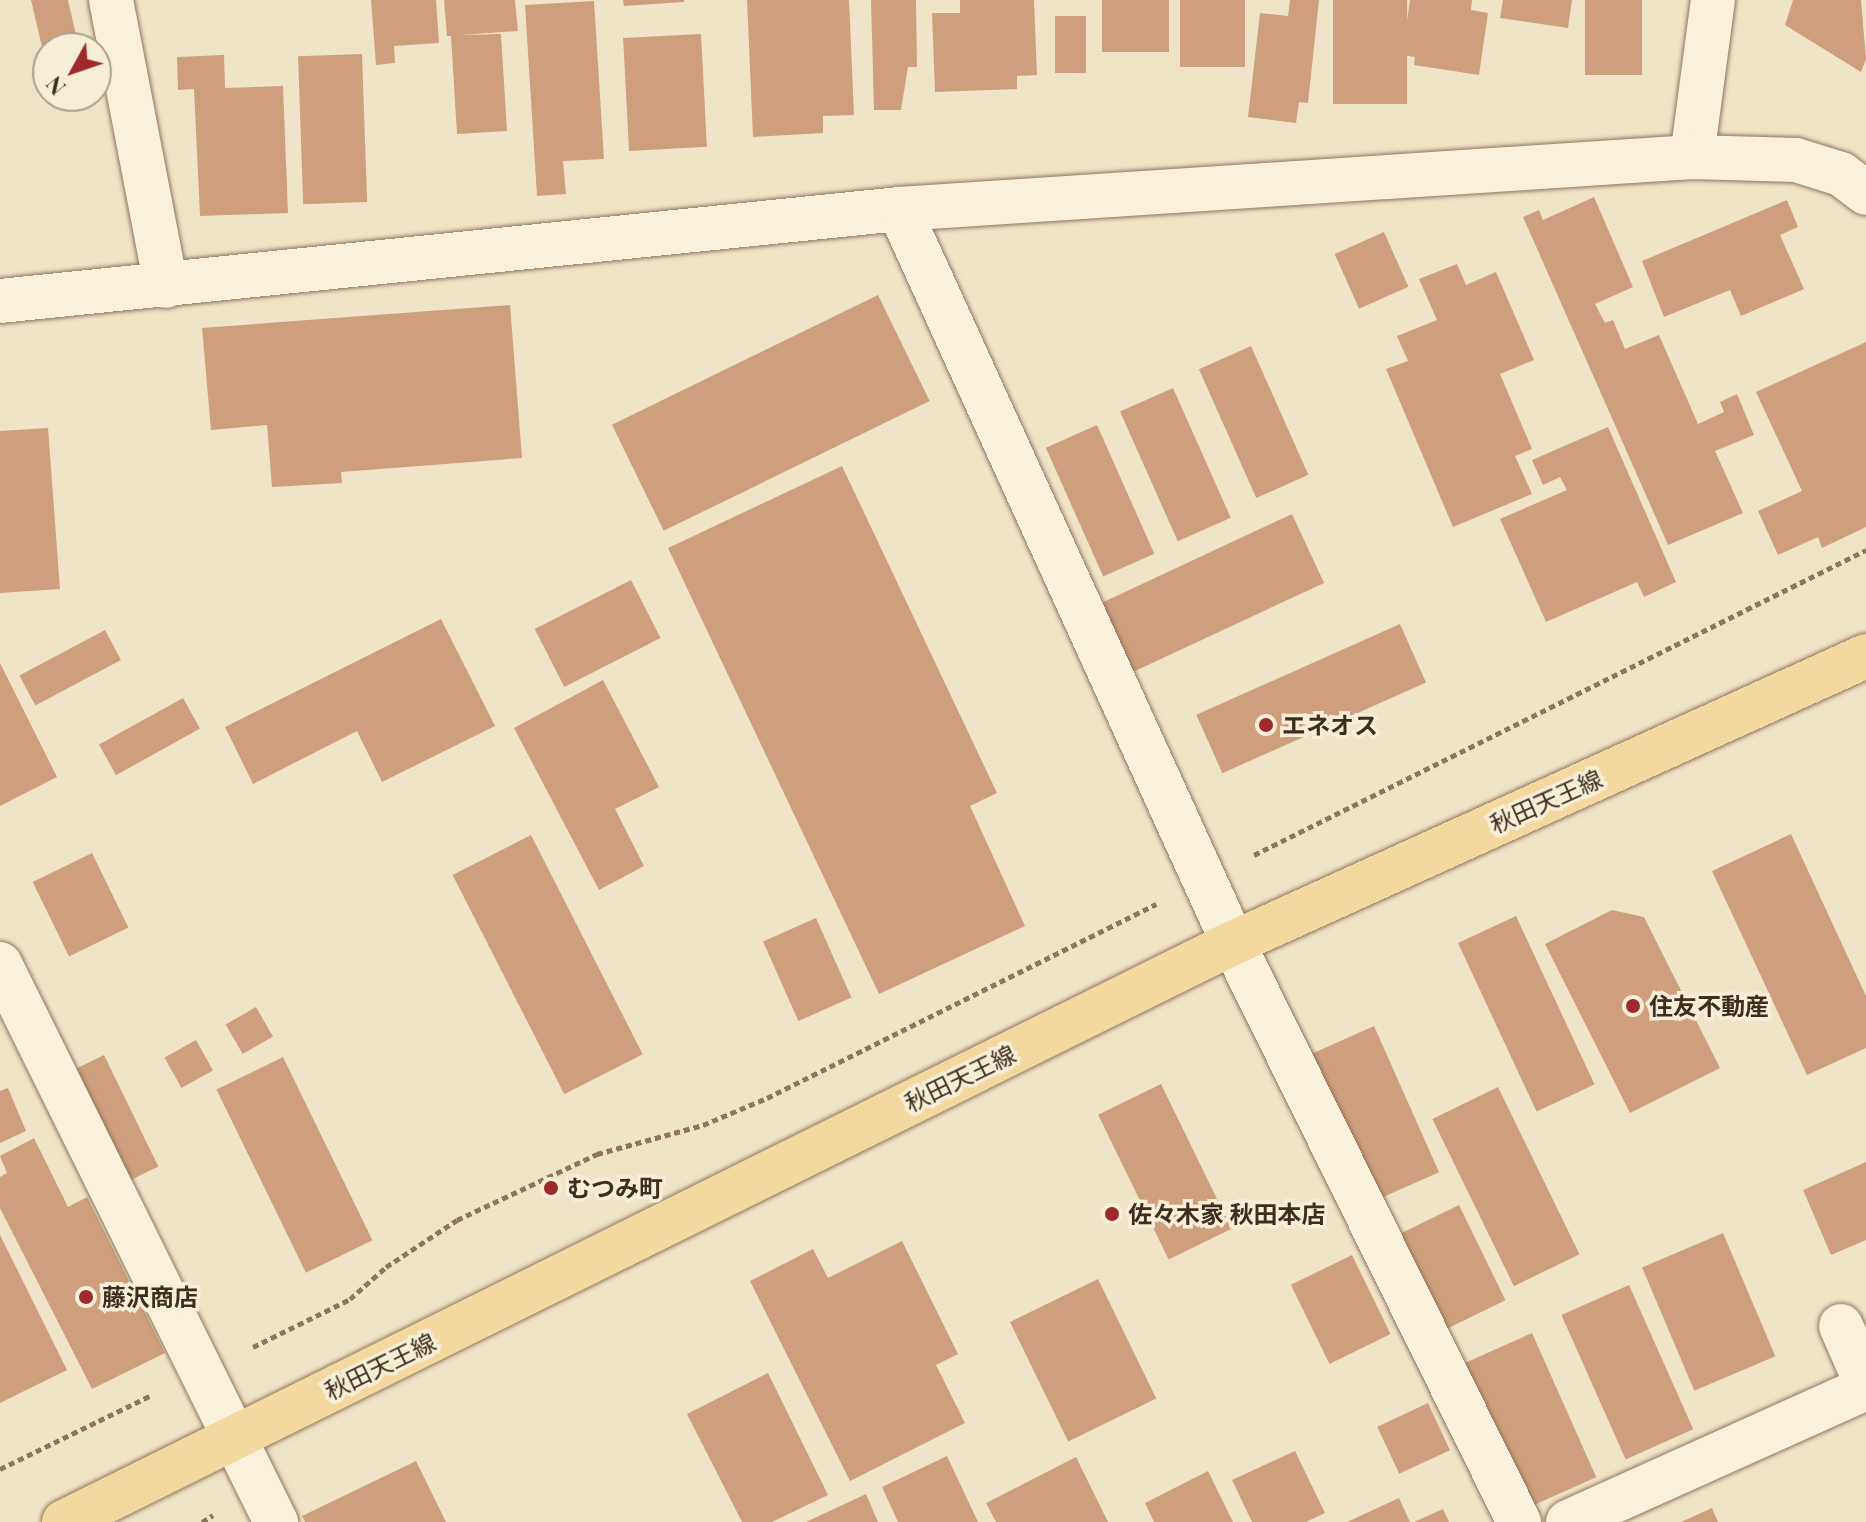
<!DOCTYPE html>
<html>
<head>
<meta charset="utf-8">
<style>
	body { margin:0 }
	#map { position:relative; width:1866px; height:1522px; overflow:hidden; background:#f0e4c8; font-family:"Playfair Display","Noto Sans JP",serif }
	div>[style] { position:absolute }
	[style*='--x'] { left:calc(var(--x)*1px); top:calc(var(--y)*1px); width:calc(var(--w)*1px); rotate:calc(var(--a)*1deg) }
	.building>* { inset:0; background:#cf9f7d; transform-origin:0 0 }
	.path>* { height:5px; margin-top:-2.5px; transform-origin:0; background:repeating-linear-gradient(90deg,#8d765c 0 6px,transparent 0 10px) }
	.roads { filter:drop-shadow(0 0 2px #8d765c) drop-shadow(0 0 2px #8d765c) }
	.minor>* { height:44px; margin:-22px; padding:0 22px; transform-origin:22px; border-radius:22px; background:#faf1dc }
	.major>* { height:44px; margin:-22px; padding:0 22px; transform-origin:22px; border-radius:22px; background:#f3d9a0 }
	.dots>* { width:22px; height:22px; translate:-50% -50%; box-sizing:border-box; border:4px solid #f7eed8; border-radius:50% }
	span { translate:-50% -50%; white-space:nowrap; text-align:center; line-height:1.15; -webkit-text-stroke:7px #f7eed8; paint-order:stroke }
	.poi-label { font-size:24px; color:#3d2e20; font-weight:700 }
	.left { translate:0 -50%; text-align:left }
	.street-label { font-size:24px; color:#3d2e20 }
	.north { position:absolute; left:32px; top:32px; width:80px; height:80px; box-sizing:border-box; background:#f7eed8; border:2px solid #ada18e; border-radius:50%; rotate:230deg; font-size:22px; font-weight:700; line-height:32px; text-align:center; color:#3d2e20 }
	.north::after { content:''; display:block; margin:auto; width:28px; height:36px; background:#9e2a2b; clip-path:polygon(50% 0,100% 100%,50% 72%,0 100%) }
</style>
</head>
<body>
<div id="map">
	<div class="building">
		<div style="clip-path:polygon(31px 0,68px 0,79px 48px,48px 48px,48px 72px)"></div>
		<div style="clip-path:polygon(371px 0,436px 0,439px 43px,394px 46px,395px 63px,376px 65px)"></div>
		<div style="clip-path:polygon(444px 0,515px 0,518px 31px,459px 35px,501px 34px,507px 131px,457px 134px,451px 36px,447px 36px)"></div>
		<div style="clip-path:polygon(623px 0,684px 0,684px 2px,624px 6px)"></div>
		<div style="clip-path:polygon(747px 0,849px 0,854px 115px,823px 116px,823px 133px,753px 137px)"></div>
		<div style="clip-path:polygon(871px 0,916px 0,917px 67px,908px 67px,901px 110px,874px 110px)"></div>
		<div style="clip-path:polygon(960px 0,1034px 0,1037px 75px,1017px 76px,1017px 89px,935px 92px,932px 13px,960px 13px)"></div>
		<div style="left:1102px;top:0;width:67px;height:52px"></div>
		<div style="left:1180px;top:0;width:65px;height:67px"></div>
		<div style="clip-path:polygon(1290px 0,1319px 0,1308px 103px,1299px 102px,1296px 123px,1248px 117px,1260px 13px,1288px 16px)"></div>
		<div style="left:1333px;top:0;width:74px;height:104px"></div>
		<div style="clip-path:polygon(1410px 0,1472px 0,1471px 10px,1488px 13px,1479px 75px,1414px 65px,1415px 57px,1402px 55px)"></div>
		<div style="clip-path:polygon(1503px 0,1572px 0,1568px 28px,1500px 18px)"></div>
		<div style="left:1585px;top:0;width:57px;height:75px"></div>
		<div style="clip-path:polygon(1793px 0,1861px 0,1866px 59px,1861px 72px,1785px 25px)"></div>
		<div style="clip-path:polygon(594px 1px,604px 159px,563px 161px,566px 194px,537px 196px,525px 5px)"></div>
		<div style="left:1055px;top:16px;width:31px;height:57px"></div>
		<div style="left:701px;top:34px;width:113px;height:78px;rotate:87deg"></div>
		<div style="left:362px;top:54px;width:148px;height:64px;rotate:88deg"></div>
		<div style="clip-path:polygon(224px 55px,225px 88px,283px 86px,288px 213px,200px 216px,194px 89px,178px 90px,177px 57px)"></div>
		<div style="clip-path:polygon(1594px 197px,1633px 287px,1595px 304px,1605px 323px,1613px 320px,1625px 349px,1659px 335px,1698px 424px,1724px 412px,1720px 402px,1737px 394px,1754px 435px,1715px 451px,1743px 513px,1668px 545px,1523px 217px,1539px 210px,1543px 220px)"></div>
		<div style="clip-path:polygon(1787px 200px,1798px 227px,1780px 235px,1804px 289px,1741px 316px,1730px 290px,1664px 317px,1642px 261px)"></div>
		<div style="left:1384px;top:232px;width:60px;height:54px;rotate:66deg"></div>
		<div style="clip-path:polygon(1457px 264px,1466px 285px,1496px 272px,1534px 360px,1500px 374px,1532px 449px,1515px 456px,1532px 494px,1453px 527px,1386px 369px,1408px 361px,1397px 336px,1437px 320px,1419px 279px)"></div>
		<div style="left:878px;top:295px;width:118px;height:296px;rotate:64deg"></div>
		<div style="clip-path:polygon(510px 305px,522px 458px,341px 472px,342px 483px,272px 487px,267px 425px,211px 430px,202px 328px)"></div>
		<div style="clip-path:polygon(1866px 342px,1866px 527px,1822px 548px,1818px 537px,1778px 555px,1758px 511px,1802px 491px,1756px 392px)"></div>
		<div style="left:1251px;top:346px;width:141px;height:57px;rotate:66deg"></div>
		<div style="left:1173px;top:388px;width:142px;height:58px;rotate:66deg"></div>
		<div style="left:1097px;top:425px;width:141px;height:56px;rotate:66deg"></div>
		<div style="clip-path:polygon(1608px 427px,1676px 582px,1644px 597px,1637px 582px,1546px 622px,1500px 519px,1567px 490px,1560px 477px,1543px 485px,1532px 460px)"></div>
		<div style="clip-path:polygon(48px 428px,60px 589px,0 593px,0 431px)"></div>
		<div style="clip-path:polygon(842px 466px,997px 793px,970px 806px,1025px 926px,879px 994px,668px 548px)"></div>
		<div style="left:1292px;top:514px;width:76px;height:211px;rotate:65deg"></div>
		<div style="left:631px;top:580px;width:65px;height:108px;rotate:63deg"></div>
		<div style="clip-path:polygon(441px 619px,495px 726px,382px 782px,357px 731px,253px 784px,225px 727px)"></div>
		<div style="left:1400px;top:624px;width:64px;height:223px;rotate:66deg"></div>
		<div style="left:105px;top:630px;width:34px;height:97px;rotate:62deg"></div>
		<div style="clip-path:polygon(0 663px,57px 777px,0 806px)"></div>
		<div style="clip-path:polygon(603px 680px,659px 787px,615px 809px,644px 866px,599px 890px,514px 728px)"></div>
		<div style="left:183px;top:698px;width:35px;height:96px;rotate:61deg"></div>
		<div style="clip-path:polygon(1791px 834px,1866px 996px,1866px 1048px,1807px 1075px,1712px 871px)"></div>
		<div style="left:531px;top:835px;width:246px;height:88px;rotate:63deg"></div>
		<div style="left:92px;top:853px;width:83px;height:66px;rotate:64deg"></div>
		<div style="clip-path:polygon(1612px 910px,1644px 917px,1720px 1068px,1630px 1113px,1545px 944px)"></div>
		<div style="left:1516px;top:916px;width:186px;height:64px;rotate:65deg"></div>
		<div style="left:816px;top:918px;width:87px;height:58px;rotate:66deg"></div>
		<div style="left:256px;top:1007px;width:34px;height:35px;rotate:60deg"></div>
		<div style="left:1374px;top:1026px;width:160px;height:68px;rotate:66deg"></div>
		<div style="left:196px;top:1040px;width:35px;height:36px;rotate:61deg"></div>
		<div style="left:104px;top:1055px;width:124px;height:33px;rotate:64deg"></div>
		<div style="left:283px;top:1057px;width:204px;height:74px;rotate:64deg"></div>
		<div style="left:1161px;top:1084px;width:161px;height:70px;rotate:64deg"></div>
		<div style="left:1498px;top:1087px;width:186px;height:73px;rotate:64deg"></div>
		<div style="clip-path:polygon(8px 1088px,26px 1131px,0 1143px,0 1091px)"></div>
		<div style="clip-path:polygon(34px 1138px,68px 1207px,87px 1197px,165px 1353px,92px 1389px,0 1208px,0 1177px,7px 1173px,0 1156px)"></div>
		<div style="clip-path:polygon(1866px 1162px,1866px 1240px,1831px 1255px,1803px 1190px)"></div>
		<div style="left:1459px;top:1205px;width:106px;height:68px;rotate:64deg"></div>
		<div style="left:1723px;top:1233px;width:134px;height:88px;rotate:67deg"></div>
		<div style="clip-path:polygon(0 1235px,67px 1370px,0 1403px)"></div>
		<div style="clip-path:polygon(902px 1241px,958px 1354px,936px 1365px,965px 1423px,850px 1481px,750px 1281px,813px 1249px,828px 1278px)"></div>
		<div style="left:1352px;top:1255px;width:88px;height:68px;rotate:64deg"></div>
		<div style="left:1098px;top:1279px;width:133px;height:98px;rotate:64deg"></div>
		<div style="left:1629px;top:1285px;width:158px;height:74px;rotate:66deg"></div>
		<div style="left:1532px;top:1333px;width:158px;height:73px;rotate:66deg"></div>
		<div style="clip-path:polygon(768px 1373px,828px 1495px,772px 1522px,742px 1522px,687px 1414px)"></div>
		<div style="left:1428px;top:1403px;width:52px;height:56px;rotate:65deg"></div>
		<div style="clip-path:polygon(1295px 1451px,1325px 1513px,1306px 1522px,1252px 1522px,1232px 1480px)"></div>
		<div style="clip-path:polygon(947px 1456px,978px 1522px,898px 1522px,882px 1487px)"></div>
		<div style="clip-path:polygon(1076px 1457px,1108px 1522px,996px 1522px,986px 1503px)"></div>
		<div style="clip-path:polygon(416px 1461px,446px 1522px,305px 1522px,302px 1516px)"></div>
		<div style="clip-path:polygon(1208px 1471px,1233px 1522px,1154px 1522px,1145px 1503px)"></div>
		<div style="clip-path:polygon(866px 1494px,878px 1522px,806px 1522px)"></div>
		<div style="clip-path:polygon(1399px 1498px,1410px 1522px,1347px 1522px)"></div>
		<div style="clip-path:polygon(1712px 1508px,1718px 1522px,1681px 1522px)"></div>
		<div style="clip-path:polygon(1443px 1509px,1449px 1522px,1414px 1522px)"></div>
	</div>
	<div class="path">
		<div style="--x:1254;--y:855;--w:684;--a:-26.49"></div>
		<div style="--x:253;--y:1347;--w:108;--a:-26.3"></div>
		<div style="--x:350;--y:1299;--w:48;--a:-41.6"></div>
		<div style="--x:386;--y:1267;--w:85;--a:-33.5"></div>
		<div style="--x:457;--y:1220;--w:155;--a:-25.2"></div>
		<div style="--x:597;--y:1154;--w:110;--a:-15.3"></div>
		<div style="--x:703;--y:1125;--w:69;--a:-22.9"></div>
		<div style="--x:767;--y:1098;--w:435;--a:-26.5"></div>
		<div style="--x:0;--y:1469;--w:167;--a:-26"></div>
		<div style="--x:202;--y:1522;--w:13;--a:-32"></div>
	</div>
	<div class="roads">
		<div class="minor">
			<div style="--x:111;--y:0;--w:291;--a:79.1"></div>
			<div style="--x:1692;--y:157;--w:158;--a:-82.4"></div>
			<div style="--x:899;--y:209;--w:806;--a:65.53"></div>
			<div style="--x:1233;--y:943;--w:646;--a:63.71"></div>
			<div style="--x:0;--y:301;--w:904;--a:-5.84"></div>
			<div style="--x:899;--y:209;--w:795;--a:-3.75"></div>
			<div style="--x:1692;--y:157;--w:104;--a:1.7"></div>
			<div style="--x:1796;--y:160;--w:47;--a:17.3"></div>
			<div style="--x:1841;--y:174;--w:31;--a:37"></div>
			<div style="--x:0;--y:964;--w:623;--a:63.68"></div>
			<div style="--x:1841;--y:1326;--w:62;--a:66.3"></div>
			<div style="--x:1568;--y:1522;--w:327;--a:-24.2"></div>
		</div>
		<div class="major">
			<div style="--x:64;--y:1522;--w:1305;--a:-26.35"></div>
			<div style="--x:1233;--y:943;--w:695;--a:-24.39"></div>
		</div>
	</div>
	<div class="dots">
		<div style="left:1266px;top:725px;background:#9e2a2b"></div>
		<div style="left:1633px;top:1006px;background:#9e2a2b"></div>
		<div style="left:551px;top:1188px;background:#9e2a2b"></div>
		<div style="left:1112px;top:1214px;background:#9e2a2b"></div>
		<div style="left:86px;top:1297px;background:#9e2a2b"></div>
	</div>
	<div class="poi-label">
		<span class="left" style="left:1282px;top:725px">エネオス</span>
		<span class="left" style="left:1649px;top:1006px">住友不動産</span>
		<span class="left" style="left:567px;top:1188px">むつみ町</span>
		<span class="left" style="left:1128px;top:1214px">佐々木家 秋田本店</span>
		<span class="left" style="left:102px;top:1297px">藤沢商店</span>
	</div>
	<div class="street-label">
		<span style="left:1546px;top:801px;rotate:-24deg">秋田天王線</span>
		<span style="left:960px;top:1078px;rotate:-26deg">秋田天王線</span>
		<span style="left:380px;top:1366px;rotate:-26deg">秋田天王線</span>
	</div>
	<div class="north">N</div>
</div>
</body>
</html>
